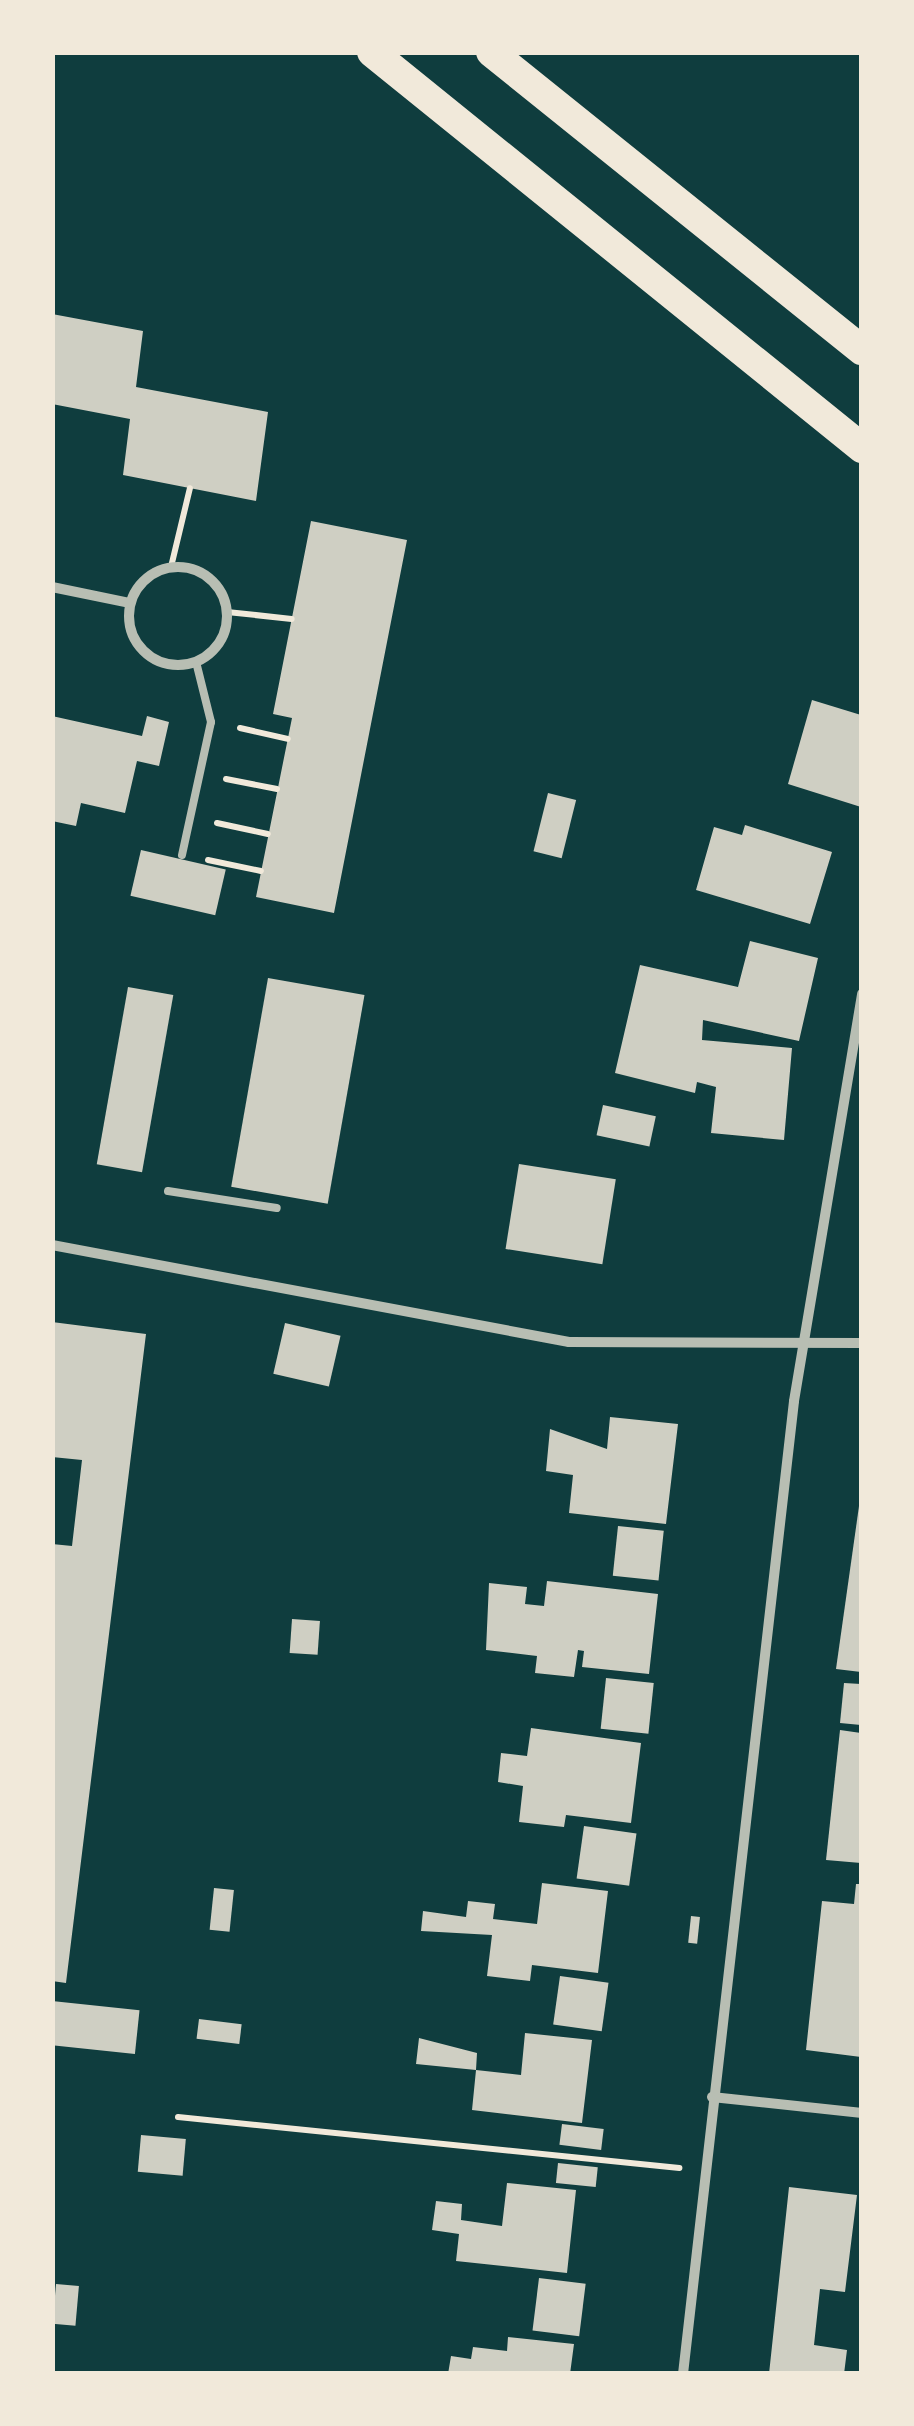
<!DOCTYPE html>
<html>
<head>
<meta charset="utf-8">
<style>
	body { margin:0 }
	#map { position:relative; width:914px; height:2426px; overflow:hidden; background:#0f3d3e; font-family:Overpass,sans-serif }
	div>[style] { position:absolute }
	[style*='--x'] { left:calc(var(--x)*1px); top:calc(var(--y)*1px); width:calc(var(--w)*1px); rotate:calc(var(--a)*1deg) }
	.building>* { inset:0; background:#cfcfc3; transform-origin:0 0 }
	.path>* { height:6px; margin:-3px; padding:0 3px; transform-origin:3px; border-radius:3px; background:#f1e9da }
	.service>* { height:8px; margin:-4px; padding:0 4px; transform-origin:4px; border-radius:4px; background:#b8beb3 }
	.minor>* { height:10px; margin:-5px; padding:0 5px; transform-origin:5px; border-radius:5px; background:#b8beb3 }
	.minor>.ring { margin:-5px; padding:0; box-sizing:content-box; background:none; border:10px solid #b8beb3; border-radius:50% }
	.motorway>* { height:30px; margin:-15px; padding:0 15px; transform-origin:15px; border-radius:15px; background:#f1e9da }
	span { translate:-50% -50%; white-space:nowrap; text-align:center; line-height:1.15; -webkit-text-stroke:8px #f1e9da; paint-order:stroke }
	.frame { position:absolute; inset:0; border:55px solid #f1e9da; pointer-events:none }
</style>
</head>
<body>
<div id="map">
	<div class="building">
		<div style="clip-path:polygon(52px 314px,143px 331px,136px 387px,268px 412px,256px 501px,123px 475px,130px 419px,52px 404px)"></div>
		<div style="clip-path:polygon(311px 521px,407px 540px,334px 913px,256px 897px,292px 718px,273px 714px)"></div>
		<div style="clip-path:polygon(812px 700px,861px 715px,861px 807px,788px 784px)"></div>
		<div style="clip-path:polygon(52px 716px,142px 736px,147px 716px,169px 722px,159px 766px,137px 761px,125px 813px,81px 803px,76px 826px,52px 821px)"></div>
		<div style="left:548px;top:793px;width:29px;height:60px;rotate:14deg"></div>
		<div style="clip-path:polygon(745px 825px,832px 852px,810px 924px,696px 890px,714px 827px,742px 835px)"></div>
		<div style="left:141px;top:850px;width:87px;height:47px;rotate:13deg"></div>
		<div style="clip-path:polygon(750px 941px,818px 958px,799px 1041px,703px 1020px,702px 1040px,792px 1048px,784px 1140px,711px 1133px,716px 1087px,697px 1082px,695px 1093px,615px 1073px,640px 965px,738px 987px)"></div>
		<div style="left:268px;top:978px;width:98px;height:212px;rotate:10deg"></div>
		<div style="left:128px;top:987px;width:46px;height:180px;rotate:10deg"></div>
		<div style="left:603px;top:1105px;width:54px;height:31px;rotate:12deg"></div>
		<div style="left:519px;top:1164px;width:98px;height:86px;rotate:9deg"></div>
		<div style="clip-path:polygon(52px 1322px,146px 1334px,66px 1983px,52px 1981px,52px 1544px,72px 1546px,82px 1460px,52px 1457px)"></div>
		<div style="left:285px;top:1323px;width:57px;height:52px;rotate:13deg"></div>
		<div style="clip-path:polygon(610px 1417px,678px 1424px,666px 1524px,569px 1513px,573px 1475px,546px 1471px,550px 1429px,607px 1449px)"></div>
		<div style="clip-path:polygon(861px 1492px,861px 1672px,836px 1669px)"></div>
		<div style="left:618px;top:1526px;width:46px;height:50px;rotate:6deg"></div>
		<div style="clip-path:polygon(547px 1581px,658px 1594px,649px 1674px,582px 1667px,584px 1651px,578px 1650px,574px 1677px,535px 1673px,537px 1656px,486px 1650px,489px 1583px,527px 1587px,525px 1604px,544px 1606px)"></div>
		<div style="left:292px;top:1619px;width:28px;height:34px;rotate:4deg"></div>
		<div style="left:606px;top:1678px;width:48px;height:51px;rotate:6deg"></div>
		<div style="clip-path:polygon(844px 1683px,861px 1684px,861px 1725px,840px 1723px)"></div>
		<div style="clip-path:polygon(531px 1728px,641px 1743px,631px 1823px,566px 1815px,564px 1827px,519px 1822px,523px 1786px,498px 1782px,501px 1753px,527px 1756px)"></div>
		<div style="clip-path:polygon(840px 1730px,861px 1733px,861px 1863px,826px 1860px)"></div>
		<div style="left:584px;top:1826px;width:53px;height:53px;rotate:8deg"></div>
		<div style="clip-path:polygon(542px 1883px,608px 1891px,598px 1973px,532px 1965px,530px 1981px,487px 1976px,492px 1935px,421px 1931px,423px 1911px,466px 1917px,468px 1901px,495px 1904px,493px 1919px,537px 1924px)"></div>
		<div style="clip-path:polygon(856px 1884px,861px 1884px,861px 2057px,806px 2050px,822px 1901px,854px 1904px)"></div>
		<div style="left:214px;top:1888px;width:20px;height:42px;rotate:6deg"></div>
		<div style="left:691px;top:1916px;width:9px;height:27px;rotate:6deg"></div>
		<div style="left:560px;top:1976px;width:49px;height:49px;rotate:8deg"></div>
		<div style="left:52px;top:2001px;width:88px;height:44px;rotate:6deg"></div>
		<div style="left:199px;top:2019px;width:43px;height:20px;rotate:7deg"></div>
		<div style="clip-path:polygon(525px 2033px,592px 2040px,582px 2123px,472px 2110px,476px 2070px,416px 2064px,419px 2038px,477px 2053px,476px 2070px,521px 2075px)"></div>
		<div style="left:562px;top:2124px;width:42px;height:21px;rotate:7deg"></div>
		<div style="left:141px;top:2135px;width:45px;height:37px;rotate:5deg"></div>
		<div style="left:558px;top:2163px;width:40px;height:20px;rotate:6deg"></div>
		<div style="clip-path:polygon(507px 2183px,576px 2190px,567px 2273px,456px 2261px,459px 2234px,432px 2230px,436px 2201px,462px 2204px,461px 2220px,502px 2226px)"></div>
		<div style="clip-path:polygon(789px 2187px,857px 2195px,845px 2292px,820px 2289px,814px 2345px,847px 2350px,844px 2374px,769px 2374px)"></div>
		<div style="left:539px;top:2278px;width:47px;height:53px;rotate:7deg"></div>
		<div style="left:56px;top:2284px;width:23px;height:40px;rotate:5deg"></div>
		<div style="clip-path:polygon(508px 2337px,574px 2344px,570px 2374px,448px 2374px,451px 2356px,471px 2359px,473px 2347px,507px 2351px)"></div>
	</div>
	<div class="path">
		<div style="--x:171;--y:567;--w:81;--a:-76.5"></div>
		<div style="--x:227;--y:612;--w:65;--a:6.1"></div>
		<div style="--x:240;--y:728;--w:49;--a:12.9"></div>
		<div style="--x:226;--y:779;--w:52;--a:11.1"></div>
		<div style="--x:217;--y:823;--w:52;--a:12.2"></div>
		<div style="--x:208;--y:860;--w:54;--a:11.7"></div>
		<div style="--x:178;--y:2117;--w:504;--a:5.81"></div>
	</div>
	<div class="service">
		<div style="--x:182;--y:855;--w:136;--a:-77.7"></div>
		<div style="--x:211;--y:722;--w:62;--a:-104"></div>
		<div style="--x:168;--y:1191;--w:110;--a:8.9"></div>
	</div>
	<div class="minor">
		<div class="ring" style="left:129px;top:567px;width:88px;height:88px"></div>
		<div style="--x:52;--y:587;--w:80;--a:11.6"></div>
		<div style="--x:52;--y:1245;--w:526;--a:10.63"></div>
		<div style="--x:569;--y:1342;--w:293;--a:0.2"></div>
		<div style="--x:712;--y:2097;--w:151;--a:6.1"></div>
		<div style="--x:683;--y:2374;--w:979;--a:-83.49"></div>
		<div style="--x:794;--y:1401;--w:413;--a:-80.5"></div>
	</div>
	<div class="motorway">
		<div style="--x:372;--y:52;--w:630;--a:38.94"></div>
		<div style="--x:491;--y:52;--w:476;--a:38.8"></div>
	</div>
	<div class="frame"></div>
</div>
</body>
</html>
